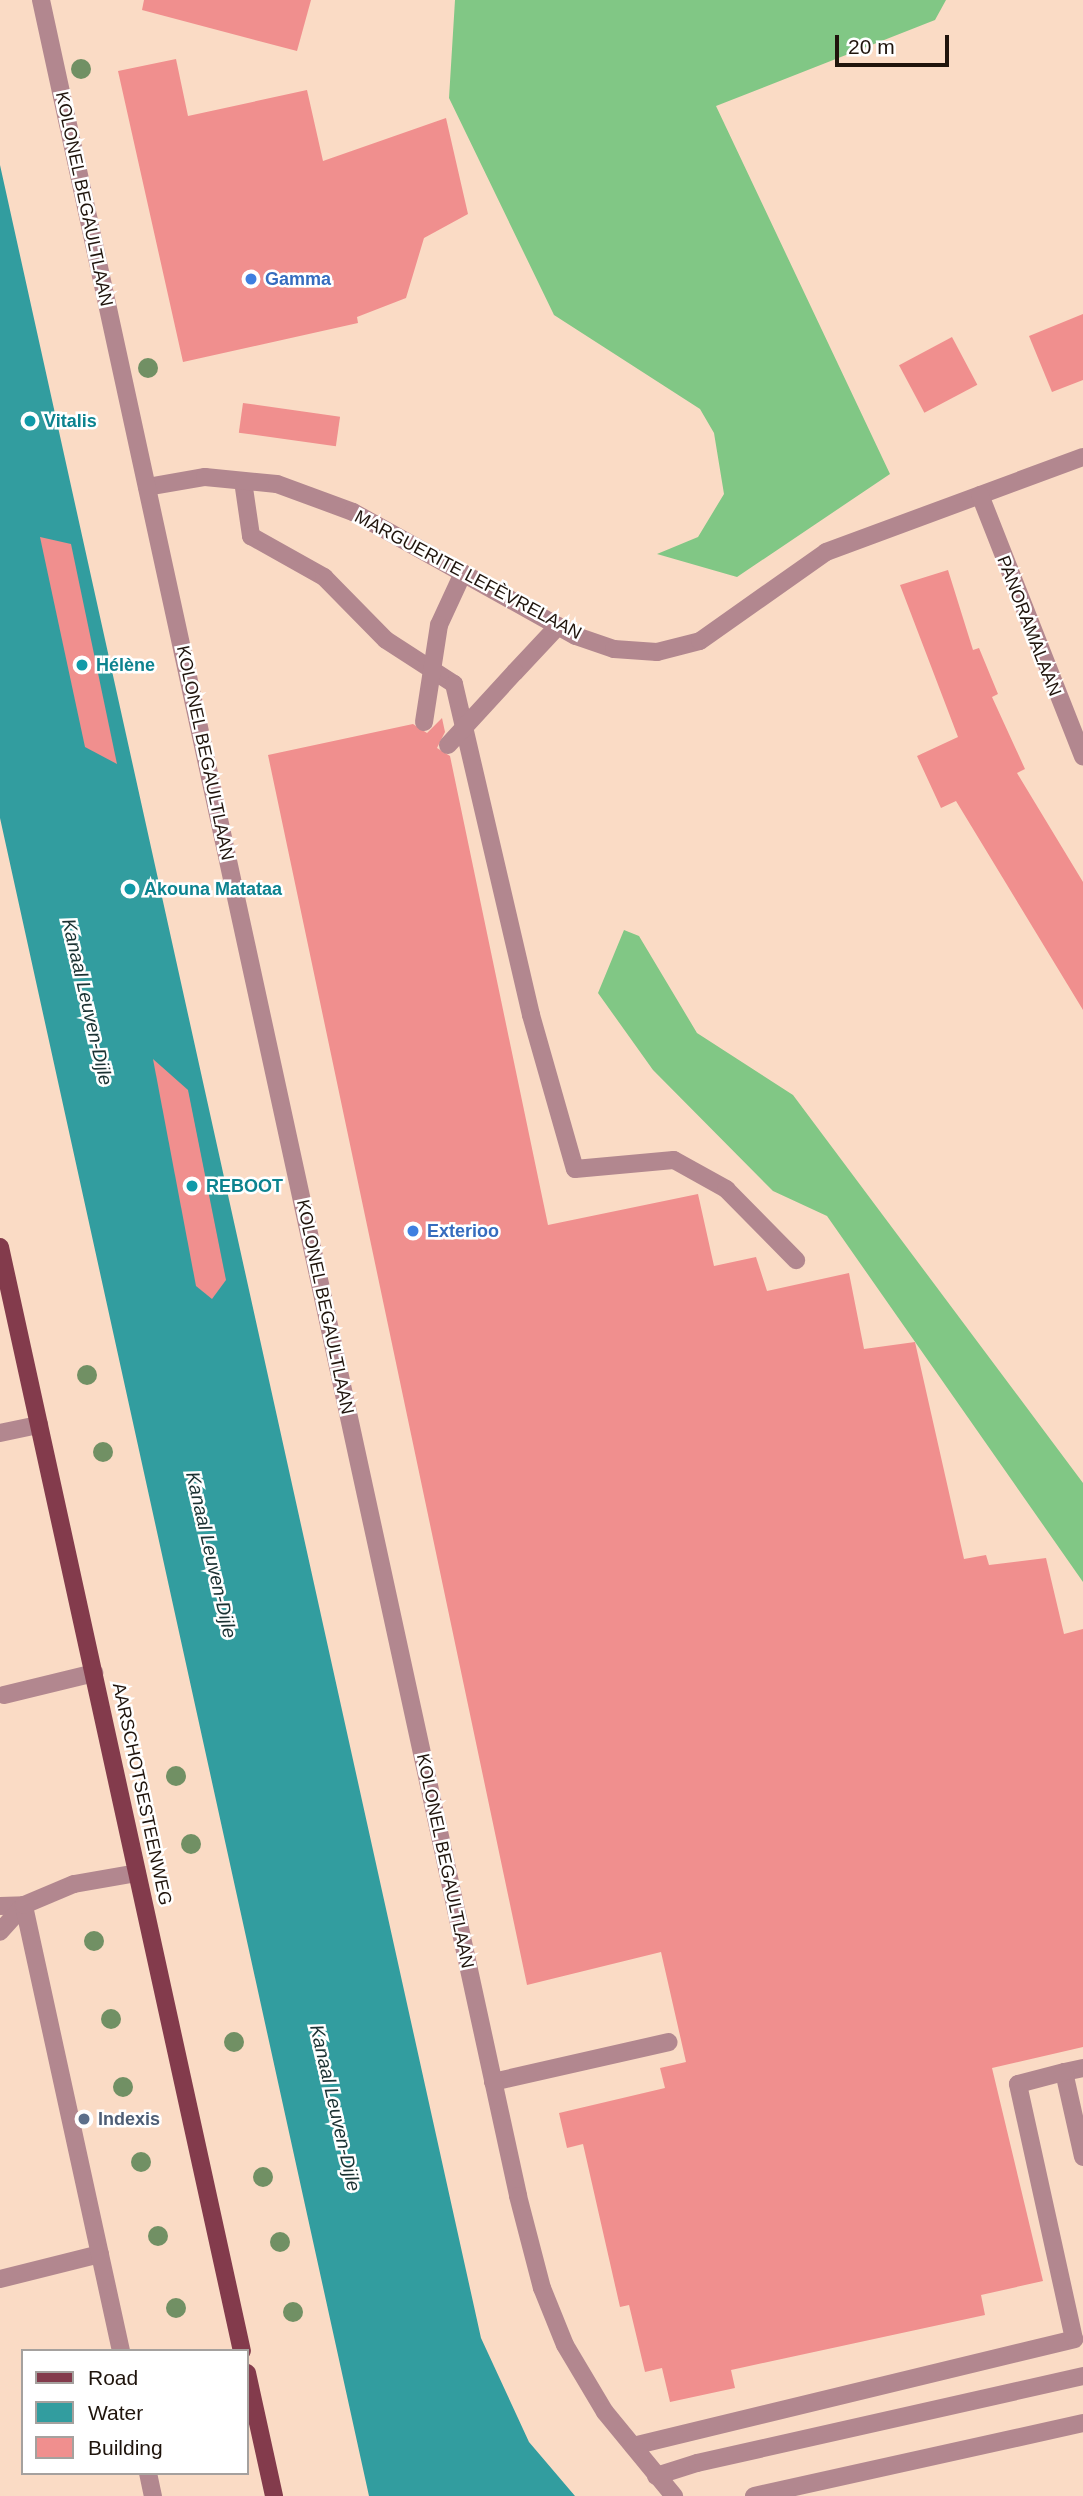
<!DOCTYPE html>
<html>
<head>
<meta charset="utf-8">
<style>
	body { margin:0 }
	#map { position:relative; width:1083px; height:2496px; overflow:hidden; background:#fadbc5; font-family:Helvetica,sans-serif }
	div>[style] { position:absolute }
	[style*='--x'] { left:calc(var(--x)*1px); top:calc(var(--y)*1px); width:calc(var(--w)*1px); rotate:calc(var(--a)*1deg) }
	.forest>* { inset:0; background:#81c785 }
	.water>* { inset:0; background:#329d9f }
	.building>* { inset:0; background:#f08f8e; transform-origin:0 0 }
	.service>* { height:18px; margin:-9px; padding:0 9px; transform-origin:9px; border-radius:9px; background:#b2878f }
	.minor>* { height:18px; margin:-9px; padding:0 9px; transform-origin:9px; border-radius:9px; background:#b2878f }
	.tertiary>* { height:18px; margin:-9px; padding:0 9px; transform-origin:9px; border-radius:9px; background:#b2878f }
	.primary>* { height:18px; margin:-9px; padding:0 9px; transform-origin:9px; border-radius:9px; background:#833b4c }
	.service-bridge>* { height:18px; margin:-9px; padding:0 9px; transform-origin:9px; border-radius:9px; background:#b2878f }
	.trees>* { width:20px; height:20px; margin:-10px; border-radius:50%; background:#719064 }
	.dots>* { width:19px; height:19px; translate:-50% -50%; box-sizing:border-box; border:4px solid #fff; border-radius:50% }
	span { translate:-50% -50%; white-space:nowrap; text-align:center; line-height:1.15; -webkit-text-stroke:5px #fff; paint-order:stroke }
	.street-label { font-size:18px; color:#1f140c }
	.shop-label { font-size:18px; color:#366cbe; font-weight:700 }
	.left { translate:0 -50%; text-align:left }
	.culture-label { font-size:18px; color:#0d838f; font-weight:700 }
	.service-label { font-size:18px; color:#4e5e75; font-weight:700 }
	.water-label { font-size:19px; color:#1a3132; font-style:italic }
	.legend { position:absolute; left:21px; top:2349px; width:228px; height:126px; box-sizing:border-box; background:#fff; border:2px solid #a5a19e; margin:0; padding:9px 12px; list-style:none; font-size:21px; color:#1f140c }
	.legend li { display:flex; align-items:center; gap:14px; height:35px }
	.legend b { width:35px; border:2px solid #a5a19e }
	.scale { position:absolute; left:835px; top:35px; width:114px; height:32px; box-sizing:border-box; border:4px solid #1f140c; border-top:0; padding-left:9px; font-size:21px; line-height:24px; white-space:nowrap; color:#1f140c; -webkit-text-stroke:5px #fff; paint-order:stroke }
</style>
</head>
<body>
<div id="map">
	<div class="forest">
		<div style="clip-path:polygon(455px 0,946px 0,935px 20px,716px 106px,890px 474px,737px 577px,657px 554px,698px 537px,724px 494px,714px 433px,700px 409px,554px 315px,449px 98px)"></div>
		<div style="clip-path:polygon(624px 930px,639px 936px,697px 1033px,793px 1095px,1083px 1483px,1083px 1582px,827px 1216px,773px 1191px,653px 1070px,598px 993px)"></div>
	</div>
	<div class="water">
		<div style="clip-path:polygon(0 165px,481px 2338px,529px 2442px,575px 2496px,369px 2496px,0 818px)"></div>
	</div>
	<div class="building">
		<div style="clip-path:polygon(144px 0,311px 0,297px 51px,142px 10px)"></div>
		<div style="clip-path:polygon(176px 59px,188px 116px,307px 90px,323px 161px,446px 118px,468px 214px,424px 238px,406px 298px,357px 317px,358px 323px,183px 362px,118px 71px)"></div>
		<div style="clip-path:polygon(1083px 314px,1083px 380px,1052px 392px,1029px 336px)"></div>
		<div style="left:952px;top:337px;width:54px;height:60px;rotate:62deg"></div>
		<div style="left:243px;top:403px;width:98px;height:30px;rotate:8deg"></div>
		<div style="clip-path:polygon(40px 537px,71px 544px,117px 764px,85px 747px)"></div>
		<div style="clip-path:polygon(948px 570px,973px 650px,979px 648px,998px 694px,992px 697px,1025px 769px,1017px 773px,1083px 882px,1083px 1010px,956px 801px,941px 808px,917px 756px,958px 737px,900px 585px)"></div>
		<div style="clip-path:polygon(442px 718px,445px 732px,437px 748px,450px 756px,548px 1225px,698px 1194px,714px 1266px,756px 1257px,767px 1291px,849px 1273px,864px 1349px,915px 1342px,964px 1559px,986px 1555px,989px 1565px,1046px 1558px,1064px 1634px,1083px 1629px,1083px 2047px,992px 2068px,1043px 2281px,981px 2295px,985px 2315px,731px 2370px,735px 2388px,670px 2402px,662px 2368px,645px 2372px,629px 2305px,620px 2307px,583px 2144px,567px 2148px,559px 2113px,665px 2088px,660px 2068px,686px 2062px,661px 1952px,527px 1985px,268px 755px,413px 724px,427px 733px)"></div>
		<div style="clip-path:polygon(153px 1059px,188px 1090px,226px 1280px,212px 1299px,196px 1286px)"></div>
	</div>
	<div class="service">
		<div style="--x:243;--y:481;--w:56;--a:81.7"></div>
		<div style="--x:251;--y:536;--w:84;--a:29.3"></div>
		<div style="--x:324;--y:577;--w:88;--a:45.5"></div>
		<div style="--x:386;--y:640;--w:81;--a:32.9"></div>
		<div style="--x:454;--y:684;--w:340;--a:76.9"></div>
		<div style="--x:531;--y:1015;--w:160;--a:74.1"></div>
		<div style="--x:575;--y:1169;--w:99;--a:-5.2"></div>
		<div style="--x:674;--y:1160;--w:60;--a:29.1"></div>
		<div style="--x:726;--y:1189;--w:100;--a:45.4"></div>
		<div style="--x:439;--y:625;--w:57;--a:-65.2"></div>
		<div style="--x:515;--y:672;--w:63;--a:-46.9"></div>
		<div style="--x:0;--y:1433;--w:40;--a:-12"></div>
		<div style="--x:4;--y:1695;--w:93;--a:-13.7"></div>
		<div style="--x:0;--y:1906;--w:24;--a:-2"></div>
		<div style="--x:24;--y:1905;--w:36;--a:132"></div>
		<div style="--x:1083;--y:2068;--w:19;--a:168"></div>
		<div style="--x:1064;--y:2072;--w:87;--a:77.4"></div>
		<div style="--x:493;--y:2082;--w:180;--a:-12.8"></div>
		<div style="--x:0;--y:2279;--w:103;--a:-14"></div>
		<div style="--x:121;--y:2351;--w:456;--a:-102.3"></div>
		<div style="--x:24;--y:1905;--w:54;--a:-22.8"></div>
		<div style="--x:74;--y:1884;--w:64;--a:-9.9"></div>
		<div style="--x:633;--y:2446;--w:454;--a:-13.6"></div>
		<div style="--x:1074;--y:2339;--w:261;--a:-102.4"></div>
		<div style="--x:1018;--y:2084;--w:48;--a:-14.6"></div>
		<div style="--x:148;--y:2473;--w:24;--a:78"></div>
		<div style="--x:656;--y:2476;--w:43;--a:-17.6"></div>
		<div style="--x:697;--y:2463;--w:396;--a:-12.7"></div>
		<div style="--x:754;--y:2496;--w:337;--a:-12.5"></div>
	</div>
	<div class="minor">
		<div style="--x:147;--y:487;--w:59;--a:-9.8"></div>
		<div style="--x:205;--y:477;--w:72;--a:5.6"></div>
		<div style="--x:277;--y:484;--w:81;--a:20.2"></div>
		<div style="--x:353;--y:512;--w:255;--a:29.1"></div>
		<div style="--x:576;--y:636;--w:40;--a:18.9"></div>
		<div style="--x:614;--y:649;--w:43;--a:4"></div>
		<div style="--x:657;--y:652;--w:44;--a:-14.3"></div>
		<div style="--x:700;--y:641;--w:154;--a:-35.2"></div>
		<div style="--x:826;--y:552;--w:274;--a:-20.3"></div>
		<div style="--x:980;--y:495;--w:281;--a:68.5"></div>
	</div>
	<div class="tertiary">
		<div style="--x:41;--y:0;--w:2247;--a:77.74"></div>
		<div style="--x:518;--y:2196;--w:95;--a:75.4"></div>
		<div style="--x:542;--y:2288;--w:61;--a:68"></div>
		<div style="--x:565;--y:2345;--w:78;--a:59.2"></div>
		<div style="--x:605;--y:2412;--w:109;--a:50.6"></div>
	</div>
	<div class="primary">
		<div style="--x:0;--y:1247;--w:1130;--a:77.64"></div>
		<div style="--x:247;--y:2373;--w:126;--a:77.6"></div>
	</div>
	<div class="service-bridge">
		<div style="--x:424;--y:722;--w:98;--a:-81.2"></div>
		<div style="--x:448;--y:745;--w:99;--a:-47.5"></div>
	</div>
	<div class="trees">
		<div style="left:81px;top:69px"></div>
		<div style="left:148px;top:368px"></div>
		<div style="left:87px;top:1375px"></div>
		<div style="left:103px;top:1452px"></div>
		<div style="left:176px;top:1776px"></div>
		<div style="left:191px;top:1844px"></div>
		<div style="left:94px;top:1941px"></div>
		<div style="left:111px;top:2019px"></div>
		<div style="left:234px;top:2042px"></div>
		<div style="left:123px;top:2087px"></div>
		<div style="left:141px;top:2162px"></div>
		<div style="left:263px;top:2177px"></div>
		<div style="left:158px;top:2236px"></div>
		<div style="left:280px;top:2242px"></div>
		<div style="left:176px;top:2308px"></div>
		<div style="left:293px;top:2312px"></div>
	</div>
	<div class="dots">
		<div style="left:251px;top:279px;background:#3f7fe0"></div>
		<div style="left:30px;top:421px;background:#0f9aa8"></div>
		<div style="left:82px;top:665px;background:#0f9aa8"></div>
		<div style="left:130px;top:889px;background:#0f9aa8"></div>
		<div style="left:192px;top:1186px;background:#0f9aa8"></div>
		<div style="left:413px;top:1231px;background:#3f7fe0"></div>
		<div style="left:84px;top:2119px;background:#5c6f8a"></div>
	</div>
	<div class="street-label">
		<span style="left:84px;top:199px;rotate:78deg">KOLONEL BEGAULTLAAN</span>
		<span style="left:468px;top:575px;rotate:28deg">MARGUERITE LEFÈVRELAAN</span>
		<span style="left:1029px;top:626px;rotate:69deg">PANORAMALAAN</span>
		<span style="left:205px;top:753px;rotate:78deg">KOLONEL BEGAULTLAAN</span>
		<span style="left:325px;top:1307px;rotate:78deg">KOLONEL BEGAULTLAAN</span>
		<span style="left:142px;top:1794px;rotate:78deg">AARSCHOTSESTEENWEG</span>
		<span style="left:445px;top:1861px;rotate:78deg">KOLONEL BEGAULTLAAN</span>
	</div>
	<div class="shop-label">
		<span class="left" style="left:265px;top:279px">Gamma</span>
		<span class="left" style="left:427px;top:1231px">Exterioo</span>
	</div>
	<div class="culture-label">
		<span class="left" style="left:44px;top:421px">Vitalis</span>
		<span class="left" style="left:96px;top:665px">Hélène</span>
		<span class="left" style="left:144px;top:889px">Akouna Matataa</span>
		<span class="left" style="left:206px;top:1186px">REBOOT</span>
	</div>
	<div class="service-label">
		<span class="left" style="left:98px;top:2119px">Indexis</span>
	</div>
	<div class="water-label">
		<span style="left:87px;top:1002px;rotate:77deg">Kanaal Leuven-Dijle</span>
		<span style="left:211px;top:1555px;rotate:77deg">Kanaal Leuven-Dijle</span>
		<span style="left:335px;top:2108px;rotate:77deg">Kanaal Leuven-Dijle</span>
	</div>
	<ul class="legend">
	<li><b style="height:9px;background:#833b4c"></b>Road</li>
	<li><b style="height:19px;background:#329d9f"></b>Water</li>
	<li><b style="height:19px;background:#f08f8e"></b>Building</li>
	</ul>
	<div class="scale">20 m</div>
</div>
</body>
</html>
